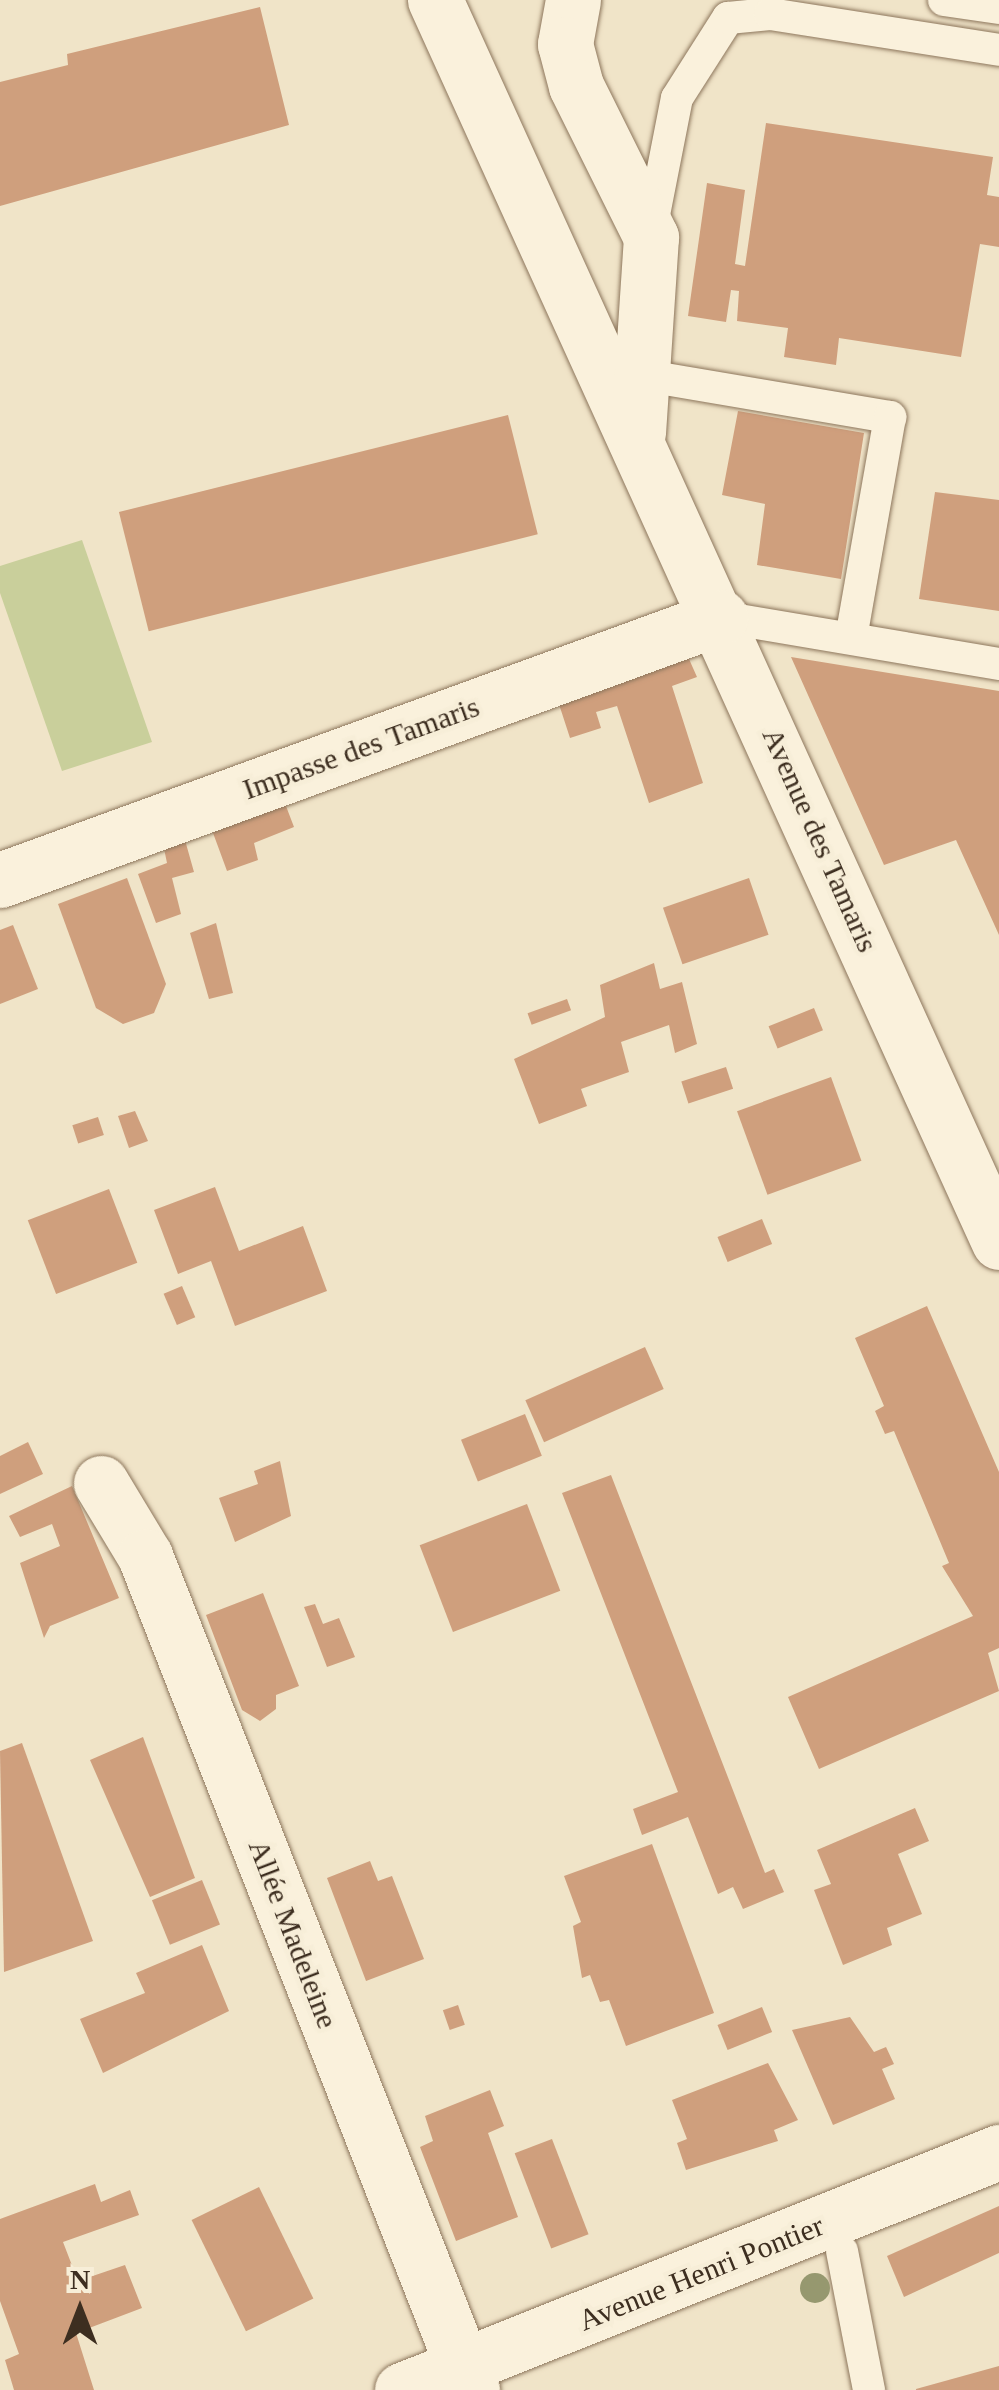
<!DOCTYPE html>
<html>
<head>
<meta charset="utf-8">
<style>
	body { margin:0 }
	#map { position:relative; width:999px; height:2390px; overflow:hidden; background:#f0e4c8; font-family:Georgia,serif }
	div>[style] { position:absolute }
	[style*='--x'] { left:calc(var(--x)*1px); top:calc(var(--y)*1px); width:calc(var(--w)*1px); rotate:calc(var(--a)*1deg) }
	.green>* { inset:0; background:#c9cf9b }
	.building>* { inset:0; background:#cf9f7d; transform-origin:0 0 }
	.roads { filter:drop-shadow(0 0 2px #8d765c) drop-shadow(0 0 2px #8d765c) }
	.lane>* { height:32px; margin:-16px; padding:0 16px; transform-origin:16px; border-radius:16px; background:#faf1dc }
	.street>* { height:55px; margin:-27.5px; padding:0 27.5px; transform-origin:27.5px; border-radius:27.5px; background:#faf1dc }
	.secondary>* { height:55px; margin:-27.5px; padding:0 27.5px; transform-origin:27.5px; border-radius:27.5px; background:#faf1dc }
	.trees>* { width:30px; height:30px; margin:-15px; border-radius:50%; background:#96986f }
	span { translate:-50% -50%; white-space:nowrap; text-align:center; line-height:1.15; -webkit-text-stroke:9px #f7eed8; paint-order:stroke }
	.street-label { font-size:30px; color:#3d2e20 }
	.north { position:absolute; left:30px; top:2260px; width:100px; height:100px; -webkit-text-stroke:8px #f7eed8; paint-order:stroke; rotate:0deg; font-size:28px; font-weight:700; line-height:40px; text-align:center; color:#3d2e20 }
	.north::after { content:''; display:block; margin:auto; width:35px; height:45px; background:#3d2e20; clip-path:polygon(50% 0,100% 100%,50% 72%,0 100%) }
</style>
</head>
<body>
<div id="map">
	<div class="green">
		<div style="clip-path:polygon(82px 540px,152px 742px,62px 771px,0 593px,0 566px)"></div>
	</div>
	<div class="building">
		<div style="clip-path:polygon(260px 7px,289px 125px,0 206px,0 82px,68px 65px,67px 54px)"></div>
		<div style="clip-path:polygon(766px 123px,993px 157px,987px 195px,999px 197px,999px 247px,980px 244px,961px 357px,839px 338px,836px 365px,784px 357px,788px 328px,737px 321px,739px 291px,731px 290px,726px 322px,688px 316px,707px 183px,745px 190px,735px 264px,745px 266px)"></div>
		<div style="clip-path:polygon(738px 411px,864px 433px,841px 579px,757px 565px,765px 504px,722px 495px)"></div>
		<div style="left:508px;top:415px;width:123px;height:401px;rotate:76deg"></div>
		<div style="clip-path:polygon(935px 492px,999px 500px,999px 611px,919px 599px)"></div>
		<div style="clip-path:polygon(685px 650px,697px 677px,672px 686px,703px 783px,649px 803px,617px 706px,596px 712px,601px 728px,570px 738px,556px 695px)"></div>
		<div style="clip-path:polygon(791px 657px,999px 691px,999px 935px,956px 840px,884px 865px)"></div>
		<div style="clip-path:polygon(281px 793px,294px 827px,254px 843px,258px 860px,227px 871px,209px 822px)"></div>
		<div style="clip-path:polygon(183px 833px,194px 872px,172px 878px,181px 914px,156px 923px,138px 874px,167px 863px,162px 839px)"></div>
		<div style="clip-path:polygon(127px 878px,166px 984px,154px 1013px,123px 1024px,96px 1008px,58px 904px)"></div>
		<div style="left:749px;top:878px;width:60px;height:91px;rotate:71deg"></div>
		<div style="clip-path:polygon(216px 923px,233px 993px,209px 999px,190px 933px)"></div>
		<div style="clip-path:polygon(13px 925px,38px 989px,0 1004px,0 930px)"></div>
		<div style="clip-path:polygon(654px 963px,660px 989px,682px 982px,697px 1044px,675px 1053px,669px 1025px,621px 1042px,629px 1072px,581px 1089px,587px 1106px,539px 1124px,514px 1059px,605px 1017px,600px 985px)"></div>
		<div style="left:567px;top:999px;width:12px;height:42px;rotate:70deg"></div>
		<div style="left:814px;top:1008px;width:24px;height:49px;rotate:68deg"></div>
		<div style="left:726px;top:1067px;width:23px;height:47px;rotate:72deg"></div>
		<div style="left:831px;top:1077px;width:89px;height:100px;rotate:70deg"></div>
		<div style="clip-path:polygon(135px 1111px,148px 1141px,129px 1148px,118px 1116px)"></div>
		<div style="left:98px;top:1117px;width:19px;height:27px;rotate:72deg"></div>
		<div style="clip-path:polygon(215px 1187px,239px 1251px,303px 1226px,327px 1291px,235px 1326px,211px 1261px,178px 1274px,154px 1210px)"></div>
		<div style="left:109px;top:1189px;width:79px;height:87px;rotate:69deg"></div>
		<div style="left:762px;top:1219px;width:27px;height:48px;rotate:68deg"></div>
		<div style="left:182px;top:1286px;width:34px;height:20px;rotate:67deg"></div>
		<div style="clip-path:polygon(927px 1306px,999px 1472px,999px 1648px,988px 1653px,999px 1691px,819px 1769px,788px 1697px,973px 1616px,942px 1566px,949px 1563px,894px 1431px,885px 1434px,875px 1411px,884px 1406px,855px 1338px)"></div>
		<div style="left:645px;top:1347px;width:46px;height:131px;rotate:66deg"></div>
		<div style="left:525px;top:1414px;width:45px;height:69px;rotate:68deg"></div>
		<div style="clip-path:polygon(28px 1442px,43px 1474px,0 1494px,0 1456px)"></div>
		<div style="clip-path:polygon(280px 1461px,291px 1516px,235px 1542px,219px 1498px,258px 1484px,254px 1471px)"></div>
		<div style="clip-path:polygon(611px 1475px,765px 1873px,774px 1869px,784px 1892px,743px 1909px,733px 1887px,718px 1894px,688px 1817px,642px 1835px,633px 1809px,678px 1792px,562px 1493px)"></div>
		<div style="clip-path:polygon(72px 1486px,119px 1598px,50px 1626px,44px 1638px,20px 1563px,60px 1546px,52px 1524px,20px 1537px,9px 1516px)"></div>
		<div style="left:527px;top:1504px;width:93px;height:115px;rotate:69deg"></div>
		<div style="clip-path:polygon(263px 1593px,299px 1686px,276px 1695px,276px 1709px,260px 1721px,242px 1710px,206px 1615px)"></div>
		<div style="clip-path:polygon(315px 1604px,323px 1624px,339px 1618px,355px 1657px,327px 1667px,304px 1607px)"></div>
		<div style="clip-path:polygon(143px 1737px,195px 1878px,150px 1897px,90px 1760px)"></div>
		<div style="clip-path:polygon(22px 1743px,93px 1941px,4px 1972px,0 1751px)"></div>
		<div style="clip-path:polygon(915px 1808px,929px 1841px,898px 1854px,922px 1914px,887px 1928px,892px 1945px,843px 1965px,814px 1890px,831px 1884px,817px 1850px)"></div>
		<div style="clip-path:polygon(652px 1844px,714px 2013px,626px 2046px,609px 2000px,600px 2002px,590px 1975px,582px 1978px,573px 1926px,581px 1922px,564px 1876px)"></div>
		<div style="clip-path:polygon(370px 1861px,378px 1881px,392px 1876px,424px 1959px,366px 1981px,327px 1878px)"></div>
		<div style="left:202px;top:1880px;width:48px;height:54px;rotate:68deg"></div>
		<div style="clip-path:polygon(202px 1945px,229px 2011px,103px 2073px,80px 2019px,145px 1993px,136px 1973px)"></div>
		<div style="left:458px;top:2005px;width:21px;height:16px;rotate:71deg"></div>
		<div style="left:762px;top:2007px;width:27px;height:48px;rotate:68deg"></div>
		<div style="clip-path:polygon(850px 2017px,874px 2052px,886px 2047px,894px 2064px,882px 2069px,895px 2099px,833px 2125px,792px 2030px)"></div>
		<div style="clip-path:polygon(768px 2063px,798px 2120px,774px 2130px,778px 2141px,686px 2170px,677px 2143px,687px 2139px,672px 2100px)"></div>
		<div style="clip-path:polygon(490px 2090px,504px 2126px,488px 2133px,518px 2217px,456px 2241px,420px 2147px,433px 2141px,425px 2116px)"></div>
		<div style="left:552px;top:2139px;width:102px;height:40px;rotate:69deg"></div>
		<div style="clip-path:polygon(95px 2184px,101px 2202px,130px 2190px,139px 2215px,63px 2242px,78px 2281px,125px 2265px,142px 2308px,76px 2333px,94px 2390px,14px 2390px,5px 2360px,19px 2354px,0 2301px,0 2219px)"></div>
		<div style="left:259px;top:2187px;width:124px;height:75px;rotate:64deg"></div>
		<div style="clip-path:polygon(999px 2206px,999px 2253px,904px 2297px,887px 2256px)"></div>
		<div style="clip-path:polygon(999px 2366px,999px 2390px,916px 2390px,916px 2389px)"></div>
	</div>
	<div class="roads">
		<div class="lane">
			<div style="--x:944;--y:0;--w:56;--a:8.3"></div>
			<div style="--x:652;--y:225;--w:129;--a:-78.9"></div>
			<div style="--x:677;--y:98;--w:95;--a:-57.5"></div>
			<div style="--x:728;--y:18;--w:42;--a:-5.4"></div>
			<div style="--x:770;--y:14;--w:232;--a:8.9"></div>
			<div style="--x:641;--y:375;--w:253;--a:9.6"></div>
			<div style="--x:890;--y:417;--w:224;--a:100"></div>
			<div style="--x:721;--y:617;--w:282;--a:9.6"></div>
			<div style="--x:842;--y:2251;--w:142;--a:79"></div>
		</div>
		<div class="street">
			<div style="--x:435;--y:0;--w:1364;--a:65.58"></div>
			<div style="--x:573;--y:0;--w:45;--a:100.3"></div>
			<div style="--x:565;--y:44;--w:43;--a:75.3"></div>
			<div style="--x:576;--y:86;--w:169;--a:63.6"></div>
			<div style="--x:651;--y:237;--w:196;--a:93.8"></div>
			<div style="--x:0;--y:880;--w:767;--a:-20.04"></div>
			<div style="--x:101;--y:1483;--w:85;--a:58.9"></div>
			<div style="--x:145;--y:1556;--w:896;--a:68.59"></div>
		</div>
		<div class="secondary">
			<div style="--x:402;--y:2390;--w:643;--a:-21.74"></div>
		</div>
	</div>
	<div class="trees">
		<div style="left:815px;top:2288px"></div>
	</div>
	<div class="street-label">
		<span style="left:361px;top:748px;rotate:-20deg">Impasse des Tamaris</span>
		<span style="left:820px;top:840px;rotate:66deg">Avenue des Tamaris</span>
		<span style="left:293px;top:1934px;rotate:69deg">Allée Madeleine</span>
		<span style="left:701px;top:2273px;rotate:-22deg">Avenue Henri Pontier</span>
	</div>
	<div class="north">N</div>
</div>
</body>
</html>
